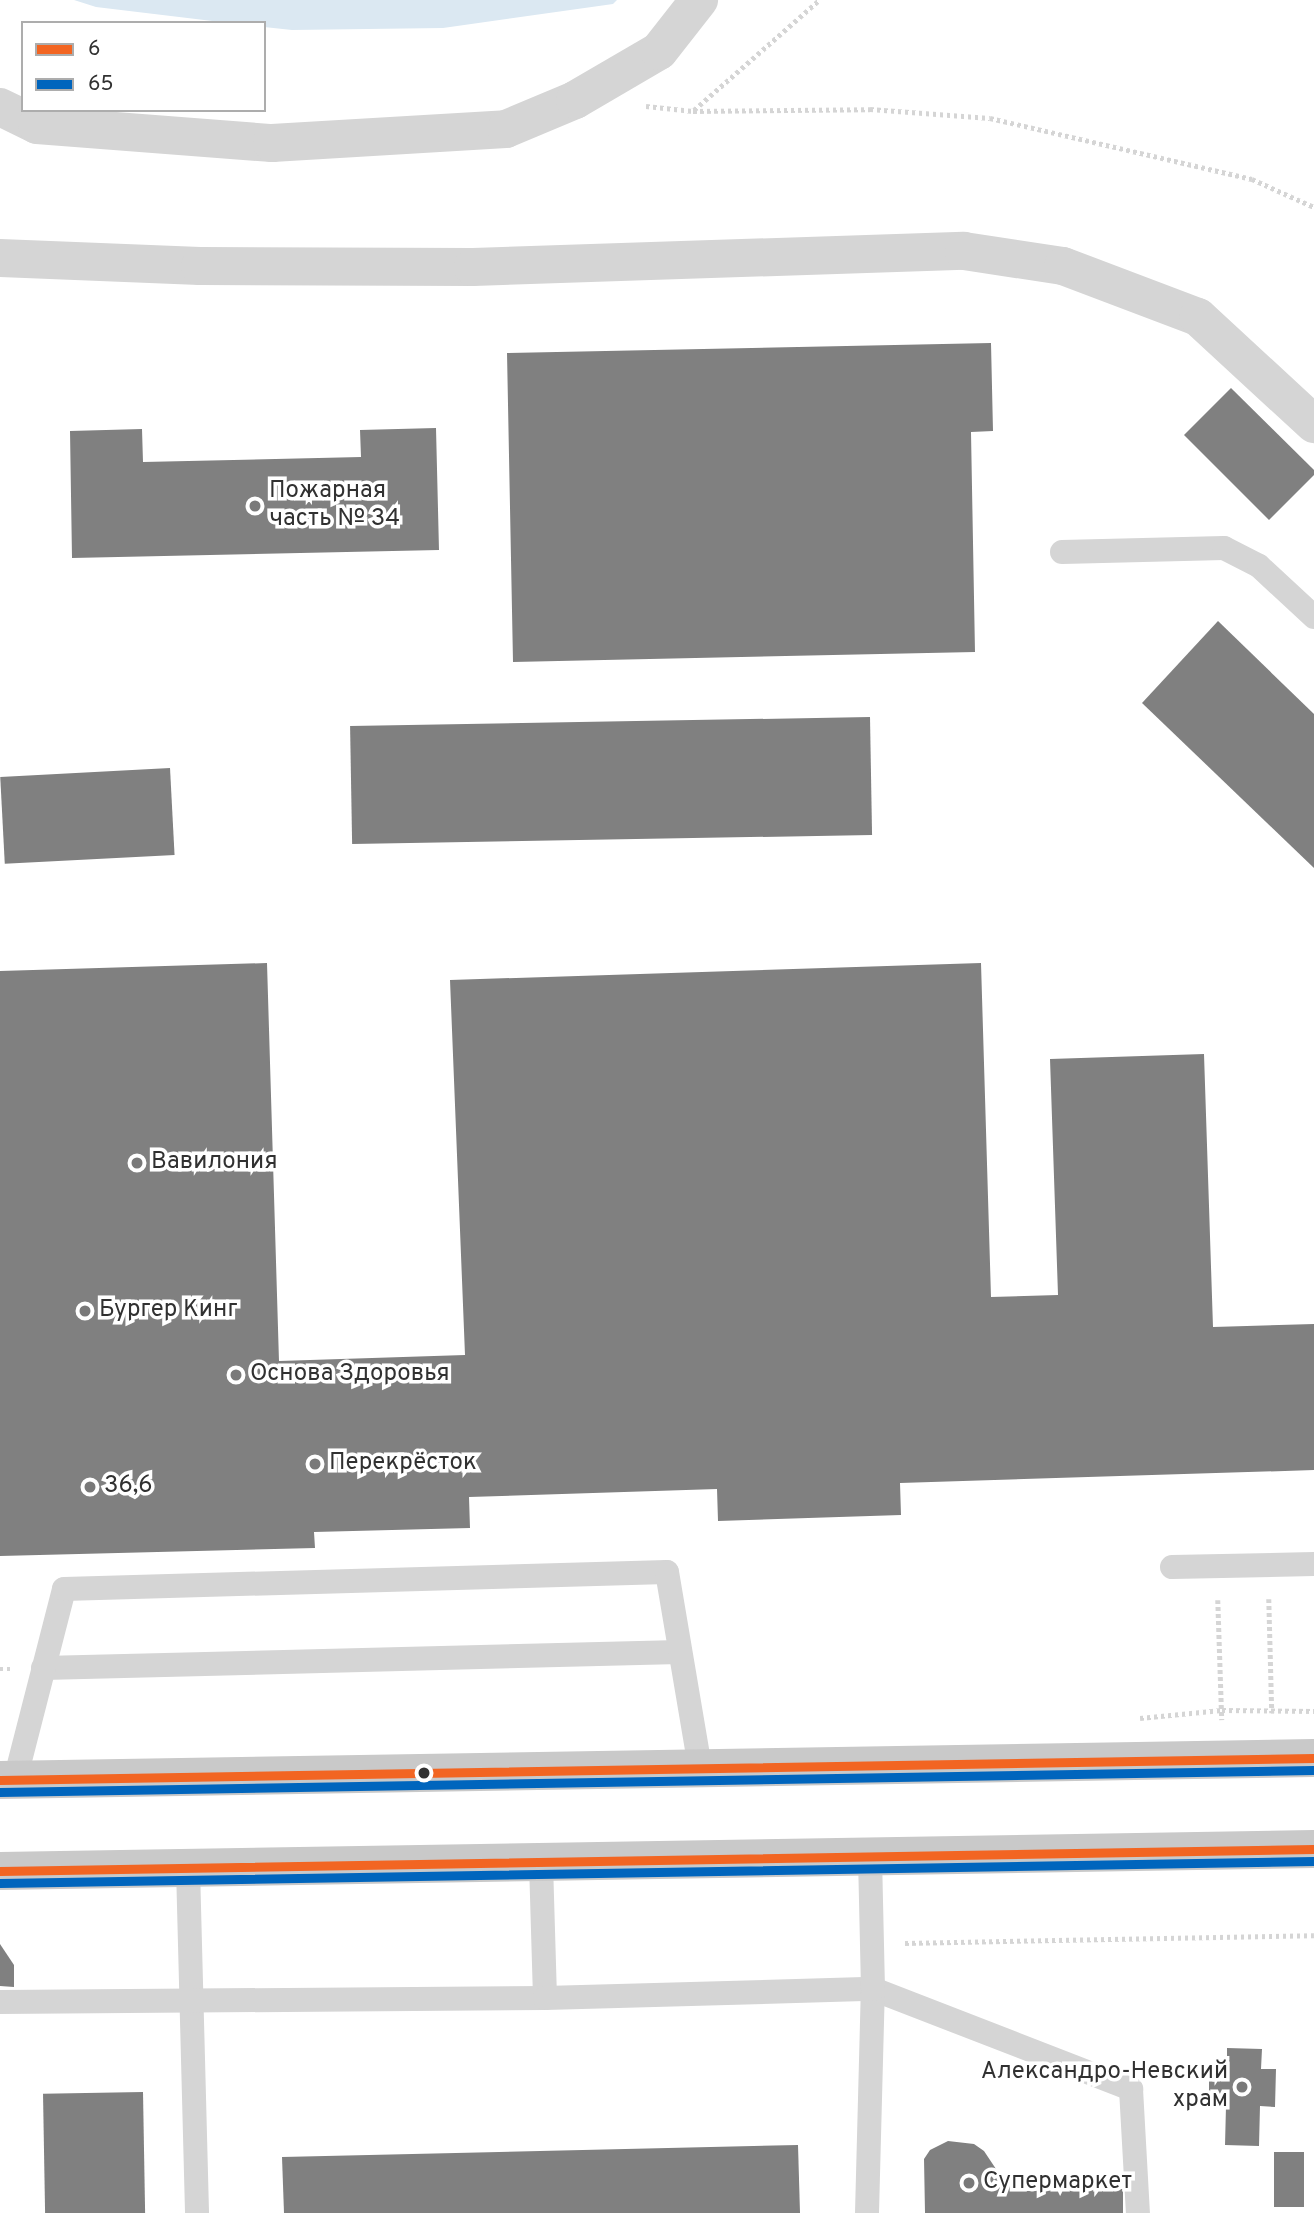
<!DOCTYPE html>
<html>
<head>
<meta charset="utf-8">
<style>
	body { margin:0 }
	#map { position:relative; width:1314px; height:2213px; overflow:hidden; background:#fff; font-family:Overpass,sans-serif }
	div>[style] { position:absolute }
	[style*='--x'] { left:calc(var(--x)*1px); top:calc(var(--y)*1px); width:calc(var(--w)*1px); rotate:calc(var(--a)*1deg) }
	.water>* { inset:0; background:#dbe8f2 }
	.building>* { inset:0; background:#808080; transform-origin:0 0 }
	.path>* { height:4.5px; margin-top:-2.25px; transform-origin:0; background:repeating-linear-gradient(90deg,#d5d5d5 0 3.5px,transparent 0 7px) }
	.lane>* { height:24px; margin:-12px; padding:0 12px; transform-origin:12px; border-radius:12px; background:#d5d5d5 }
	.street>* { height:38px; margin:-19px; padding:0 19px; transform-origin:19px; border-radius:19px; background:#d5d5d5 }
	.primary>* { height:38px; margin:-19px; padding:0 19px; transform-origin:19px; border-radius:19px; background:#c9c9c9 }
	.bus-1>* { height:9px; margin:-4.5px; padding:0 4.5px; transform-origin:4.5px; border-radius:4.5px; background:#f26522 }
	.bus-2>* { height:9px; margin:-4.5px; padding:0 4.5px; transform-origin:4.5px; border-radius:4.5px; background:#0065bd }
	.dots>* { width:19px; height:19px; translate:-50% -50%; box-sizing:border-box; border:4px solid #fff; border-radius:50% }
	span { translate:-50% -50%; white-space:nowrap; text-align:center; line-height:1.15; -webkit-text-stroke:7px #fff; paint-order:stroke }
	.poi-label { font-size:24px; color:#313131 }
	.left { translate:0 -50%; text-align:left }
	.right { translate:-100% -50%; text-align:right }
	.legend { position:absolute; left:21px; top:21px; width:245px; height:91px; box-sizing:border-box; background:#fff; border:2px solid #adadad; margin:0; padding:9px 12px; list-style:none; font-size:21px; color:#313131 }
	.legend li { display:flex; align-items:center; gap:14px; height:35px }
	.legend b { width:35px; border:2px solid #adadad }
</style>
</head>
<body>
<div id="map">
	<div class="water">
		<div style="clip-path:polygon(74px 0,617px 0,613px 4px,443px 28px,292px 30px,264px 27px,264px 23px,229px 23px,96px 7px)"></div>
	</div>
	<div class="building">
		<div style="clip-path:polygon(991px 343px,993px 431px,971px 432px,975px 652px,513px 662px,507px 353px)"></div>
		<div style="clip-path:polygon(1231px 388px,1314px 470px,1314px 475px,1269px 520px,1184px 435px)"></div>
		<div style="clip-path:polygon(436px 428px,439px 550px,72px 558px,70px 431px,142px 429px,143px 462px,361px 457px,360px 430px)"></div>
		<div style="clip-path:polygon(1218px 621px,1314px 714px,1314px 868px,1142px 703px)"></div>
		<div style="left:870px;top:717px;width:118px;height:520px;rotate:89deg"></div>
		<div style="left:170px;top:768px;width:87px;height:170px;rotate:87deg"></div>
		<div style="clip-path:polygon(267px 963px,279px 1361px,465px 1355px,450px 980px,981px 963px,991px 1297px,1058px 1295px,1050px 1059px,1204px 1054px,1213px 1327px,1314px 1324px,1314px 1470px,900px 1483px,901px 1515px,718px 1521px,717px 1489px,469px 1497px,470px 1528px,314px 1532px,315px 1548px,0 1556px,0 971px)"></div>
		<div style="clip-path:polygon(0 1944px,14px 1965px,14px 1987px,0 1986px)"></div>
		<div style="clip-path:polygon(1227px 2048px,1262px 2049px,1261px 2069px,1276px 2069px,1275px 2107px,1260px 2106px,1259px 2146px,1225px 2145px,1226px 2106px,1209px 2105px,1209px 2068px,1227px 2068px)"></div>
		<div style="left:143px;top:2092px;width:121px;height:100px;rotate:89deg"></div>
		<div style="clip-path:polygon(948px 2141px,974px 2144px,984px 2151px,1000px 2175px,1026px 2191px,1123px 2189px,1123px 2213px,925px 2213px,924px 2159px,930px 2150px)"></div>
		<div style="clip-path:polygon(798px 2145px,800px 2213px,284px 2213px,282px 2157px)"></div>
		<div style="left:1274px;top:2152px;width:30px;height:55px"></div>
	</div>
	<div class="path">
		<div style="--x:646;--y:106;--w:47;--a:6.1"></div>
		<div style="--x:693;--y:111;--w:177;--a:-0.6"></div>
		<div style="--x:870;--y:109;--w:120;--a:4.3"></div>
		<div style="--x:990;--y:118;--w:269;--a:13.1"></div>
		<div style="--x:1252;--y:179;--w:68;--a:24.3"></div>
		<div style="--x:694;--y:110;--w:167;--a:-41.3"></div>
		<div style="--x:1269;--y:1599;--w:114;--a:88.5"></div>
		<div style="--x:1218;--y:1600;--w:120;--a:88.1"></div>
		<div style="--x:0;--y:1669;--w:11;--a:0"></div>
		<div style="--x:1140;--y:1718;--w:82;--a:-5.6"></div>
		<div style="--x:1222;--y:1710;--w:92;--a:0.6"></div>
		<div style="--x:905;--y:1943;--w:409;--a:-1.1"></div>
	</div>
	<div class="lane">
		<div style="--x:1062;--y:552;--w:162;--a:-1.4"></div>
		<div style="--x:1224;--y:548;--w:39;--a:27"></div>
		<div style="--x:1259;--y:566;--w:75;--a:42.8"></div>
		<div style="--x:1172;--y:1567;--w:142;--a:-1.2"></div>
		<div style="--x:43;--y:1668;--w:637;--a:-1.44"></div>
		<div style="--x:15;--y:1780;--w:197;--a:-75.6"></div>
		<div style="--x:64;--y:1589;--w:603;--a:-1.61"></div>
		<div style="--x:667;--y:1572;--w:199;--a:80.4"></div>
		<div style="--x:541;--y:1863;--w:135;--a:88.3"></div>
		<div style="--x:188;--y:1868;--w:345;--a:88.5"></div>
		<div style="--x:0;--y:2002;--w:545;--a:-0.42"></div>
		<div style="--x:545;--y:1998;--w:328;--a:-1.6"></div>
		<div style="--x:873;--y:1989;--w:277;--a:21.2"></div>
		<div style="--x:1131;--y:2089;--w:124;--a:86.8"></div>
		<div style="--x:867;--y:2213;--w:224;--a:-88.5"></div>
		<div style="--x:873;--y:1989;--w:134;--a:-91.3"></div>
	</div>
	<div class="street">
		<div style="--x:0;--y:107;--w:41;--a:25.9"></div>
		<div style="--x:37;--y:125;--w:236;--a:4.4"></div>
		<div style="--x:272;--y:143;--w:234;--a:-3.4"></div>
		<div style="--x:506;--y:129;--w:75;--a:-22.8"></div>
		<div style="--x:575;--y:100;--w:97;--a:-30.3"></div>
		<div style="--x:659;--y:51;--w:65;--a:-51.9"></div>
		<div style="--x:0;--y:258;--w:200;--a:2.3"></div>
		<div style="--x:200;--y:266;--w:273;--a:0.2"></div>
		<div style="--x:473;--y:267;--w:491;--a:-1.9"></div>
		<div style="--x:964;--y:251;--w:100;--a:8.6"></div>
		<div style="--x:1063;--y:266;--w:144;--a:20.7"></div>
		<div style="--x:1198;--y:317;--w:158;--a:42.7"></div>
	</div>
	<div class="primary">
		<div style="--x:0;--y:1780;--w:1314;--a:-0.96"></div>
		<div style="--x:0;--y:1871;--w:1314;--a:-0.96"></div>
	</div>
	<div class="bus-1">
		<div style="--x:0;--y:1780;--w:1314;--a:-0.96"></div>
		<div style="--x:0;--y:1871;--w:1314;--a:-0.96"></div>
	</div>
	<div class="bus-2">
		<div style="--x:0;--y:1792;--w:1314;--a:-0.96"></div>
		<div style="--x:0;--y:1883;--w:1314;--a:-0.96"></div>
	</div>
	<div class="dots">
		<div style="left:255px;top:506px;background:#797979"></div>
		<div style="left:137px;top:1163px;background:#797979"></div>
		<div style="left:85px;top:1311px;background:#797979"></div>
		<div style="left:236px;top:1375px;background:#797979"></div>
		<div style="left:315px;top:1464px;background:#797979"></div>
		<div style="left:90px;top:1487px;background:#797979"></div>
		<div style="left:424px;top:1773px;background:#313131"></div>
		<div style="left:1242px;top:2087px;background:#797979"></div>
		<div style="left:969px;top:2183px;background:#797979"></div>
	</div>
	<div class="poi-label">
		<span class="left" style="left:269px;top:506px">Пожарная<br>часть № 34</span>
		<span class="left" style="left:151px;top:1163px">Вавилония</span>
		<span class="left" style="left:99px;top:1311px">Бургер Кинг</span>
		<span class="left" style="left:250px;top:1375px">Основа Здоровья</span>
		<span class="left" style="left:329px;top:1464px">Перекрёсток</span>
		<span class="left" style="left:104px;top:1487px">36,6</span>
		<span class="right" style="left:1228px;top:2087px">Александро-Невский<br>храм</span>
		<span class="left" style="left:983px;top:2183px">Супермаркет</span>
	</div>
	<ul class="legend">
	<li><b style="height:9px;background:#f26522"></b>6</li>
	<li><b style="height:9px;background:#0065bd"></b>65</li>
	</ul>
</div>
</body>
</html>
